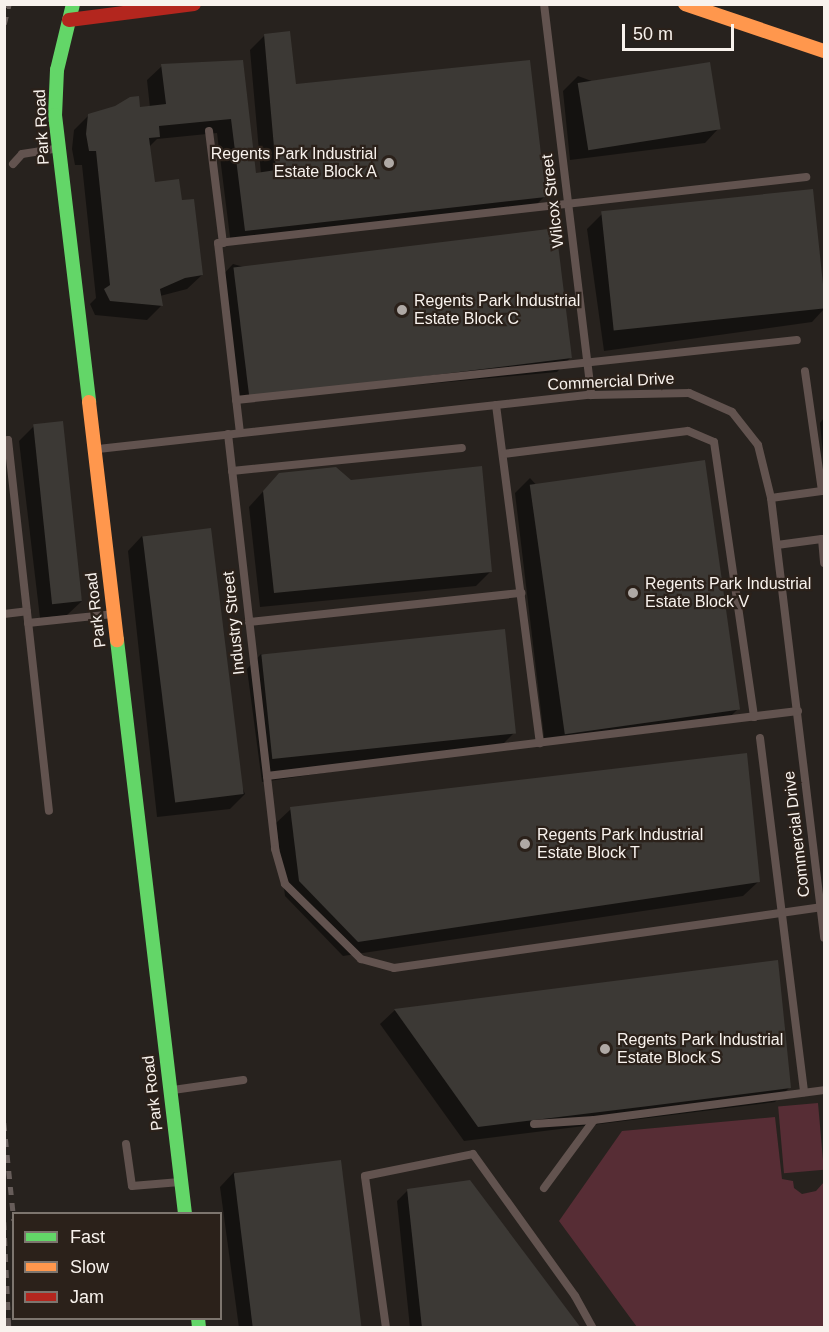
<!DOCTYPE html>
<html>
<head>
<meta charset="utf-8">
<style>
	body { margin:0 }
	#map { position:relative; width:829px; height:1332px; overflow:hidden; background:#27221e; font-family:Arial,sans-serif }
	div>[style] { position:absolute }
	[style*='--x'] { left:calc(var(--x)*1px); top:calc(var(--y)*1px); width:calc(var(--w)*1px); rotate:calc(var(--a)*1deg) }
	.green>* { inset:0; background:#572d35; transform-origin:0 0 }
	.shadow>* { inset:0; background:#0007 }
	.building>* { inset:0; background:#3c3935; transform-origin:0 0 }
	.lane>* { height:8px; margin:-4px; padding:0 4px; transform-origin:4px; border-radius:4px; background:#62534f }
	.fast>* { height:14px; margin:-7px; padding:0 7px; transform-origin:7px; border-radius:7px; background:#63d668 }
	.slow>* { height:14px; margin:-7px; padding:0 7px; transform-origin:7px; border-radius:7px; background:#ff974d }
	.jam>* { height:14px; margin:-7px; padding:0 7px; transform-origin:7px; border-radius:7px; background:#b3261e }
	.rail>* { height:4.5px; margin-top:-2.25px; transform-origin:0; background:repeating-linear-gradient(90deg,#675d5a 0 8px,transparent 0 16px) }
	.dots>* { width:16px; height:16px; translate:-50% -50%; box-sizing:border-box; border:3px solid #2b211a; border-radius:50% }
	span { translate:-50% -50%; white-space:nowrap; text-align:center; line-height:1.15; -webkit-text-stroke:4.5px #2b211a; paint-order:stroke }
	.street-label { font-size:16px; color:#f8f2ed }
	.poi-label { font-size:16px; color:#f8f2ed }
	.right { translate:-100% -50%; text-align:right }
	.left { translate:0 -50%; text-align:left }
	.frame { position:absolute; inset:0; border:6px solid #f8f2ed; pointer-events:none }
	.legend { position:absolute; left:12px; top:1212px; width:210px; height:108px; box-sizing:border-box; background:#2b211a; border:2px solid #7d756e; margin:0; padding:8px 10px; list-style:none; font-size:18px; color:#f8f2ed }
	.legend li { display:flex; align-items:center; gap:12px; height:30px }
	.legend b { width:30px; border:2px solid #7d756e }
	.scale { position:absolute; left:622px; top:24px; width:112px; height:27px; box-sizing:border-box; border:3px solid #f8f2ed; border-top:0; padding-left:8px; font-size:18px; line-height:21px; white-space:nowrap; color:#f8f2ed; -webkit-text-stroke:4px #2b211a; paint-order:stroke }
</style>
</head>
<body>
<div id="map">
	<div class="green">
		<div style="left:818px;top:1103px;width:67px;height:40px;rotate:85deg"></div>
		<div style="clip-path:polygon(775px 1117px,782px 1179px,793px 1181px,794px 1188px,802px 1194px,816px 1191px,824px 1182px,824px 1327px,637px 1327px,559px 1221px,622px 1131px)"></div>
	</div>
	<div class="shadow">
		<div style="clip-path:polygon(265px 35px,294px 86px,544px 197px,530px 211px,231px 245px,217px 133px,157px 139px,149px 147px,154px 184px,180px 202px,202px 275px,187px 289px,160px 296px,161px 306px,147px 320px,95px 315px,90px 304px,96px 298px,82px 165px,75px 165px,72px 149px,74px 130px,89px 115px,150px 108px,147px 80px,162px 66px,242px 61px,254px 174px,261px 174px,250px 50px)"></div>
		<div style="clip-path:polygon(578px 76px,719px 128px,705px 143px,570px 160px,563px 91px)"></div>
		<div style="clip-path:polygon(812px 190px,824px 309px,812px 322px,604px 351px,587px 229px,602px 214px)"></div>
		<div style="clip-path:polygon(233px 264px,571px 357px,557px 372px,233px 402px,219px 279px)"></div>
		<div style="clip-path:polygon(824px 418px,824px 465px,820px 423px)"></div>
		<div style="clip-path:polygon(34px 426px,82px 601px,67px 615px,40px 618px,19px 441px)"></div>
		<div style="clip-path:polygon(279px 474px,351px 482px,491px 571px,476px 586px,260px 607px,249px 507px)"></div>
		<div style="clip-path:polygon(530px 478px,738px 709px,723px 724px,545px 745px,515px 493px)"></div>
		<div style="clip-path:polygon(142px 536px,245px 794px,230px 809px,157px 817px,128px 551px)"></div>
		<div style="clip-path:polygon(261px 654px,515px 732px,500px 747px,262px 782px,247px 669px)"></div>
		<div style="clip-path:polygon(291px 809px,758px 882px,743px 896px,343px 956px,285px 896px,276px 823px)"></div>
		<div style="clip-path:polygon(777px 962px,790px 1087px,775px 1102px,464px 1141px,380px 1024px,395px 1010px)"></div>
		<div style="clip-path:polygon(234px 1172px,361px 1328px,239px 1328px,220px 1187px)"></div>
		<div style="clip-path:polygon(408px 1190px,576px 1328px,410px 1328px,397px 1201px)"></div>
	</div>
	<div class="building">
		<div style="clip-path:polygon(290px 31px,296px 84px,530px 60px,546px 197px,245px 231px,231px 119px,159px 126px,160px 137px,149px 138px,155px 182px,179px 179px,182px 200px,194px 199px,203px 275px,185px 278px,160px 289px,163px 306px,110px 301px,104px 289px,110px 285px,96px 151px,89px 151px,86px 134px,88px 114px,115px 106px,130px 97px,139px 96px,140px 107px,166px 104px,161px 64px,243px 60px,256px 173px,276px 170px,264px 34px)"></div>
		<div style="left:710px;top:62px;width:68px;height:134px;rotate:81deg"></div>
		<div style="left:813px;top:189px;width:120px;height:213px;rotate:84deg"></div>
		<div style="left:556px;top:228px;width:131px;height:325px;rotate:83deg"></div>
		<div style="left:63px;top:421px;width:181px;height:30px;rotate:84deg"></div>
		<div style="left:705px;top:460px;width:252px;height:177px;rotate:82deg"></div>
		<div style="clip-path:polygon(482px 466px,492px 572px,274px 593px,263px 491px,279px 473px,336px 467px,351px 480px)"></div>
		<div style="left:211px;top:528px;width:268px;height:69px;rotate:83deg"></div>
		<div style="left:505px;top:629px;width:105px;height:245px;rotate:84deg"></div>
		<div style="clip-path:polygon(747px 753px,760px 882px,358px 942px,299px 881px,290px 807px)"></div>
		<div style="clip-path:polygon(778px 960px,791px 1088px,649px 1106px,478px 1127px,394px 1009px)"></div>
		<div style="left:341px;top:1160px;width:169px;height:108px;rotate:83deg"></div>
		<div style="clip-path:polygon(470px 1180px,581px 1328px,422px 1328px,407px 1189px)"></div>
	</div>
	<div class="lane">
		<div style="--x:544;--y:4;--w:394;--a:83.1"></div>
		<div style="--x:209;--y:131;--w:113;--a:82.9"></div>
		<div style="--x:13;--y:164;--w:13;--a:-48"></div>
		<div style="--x:22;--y:154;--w:36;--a:-9"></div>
		<div style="--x:236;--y:400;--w:564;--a:-6.1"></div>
		<div style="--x:496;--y:405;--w:341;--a:82.6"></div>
		<div style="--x:240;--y:433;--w:191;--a:-96.6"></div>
		<div style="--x:218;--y:243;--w:592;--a:-6.4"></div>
		<div style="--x:228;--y:434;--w:418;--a:83.5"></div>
		<div style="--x:275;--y:849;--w:36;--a:74"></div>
		<div style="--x:285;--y:884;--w:107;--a:44.6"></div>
		<div style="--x:361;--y:959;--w:34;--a:15"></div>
		<div style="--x:394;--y:968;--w:431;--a:-8.1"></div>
		<div style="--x:4;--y:441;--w:4;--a:-14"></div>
		<div style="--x:8;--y:440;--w:373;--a:83.7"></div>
		<div style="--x:98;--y:449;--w:496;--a:-6.3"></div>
		<div style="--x:591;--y:395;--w:98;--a:-1.2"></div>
		<div style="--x:689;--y:393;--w:47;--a:23.8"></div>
		<div style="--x:732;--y:412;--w:42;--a:51.8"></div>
		<div style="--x:758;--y:445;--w:55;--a:76.2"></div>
		<div style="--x:771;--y:498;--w:443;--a:83.1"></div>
		<div style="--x:503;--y:454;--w:186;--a:-7.1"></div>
		<div style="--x:688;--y:431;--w:28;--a:23"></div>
		<div style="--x:714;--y:442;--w:278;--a:81.7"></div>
		<div style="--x:232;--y:471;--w:231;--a:-5.7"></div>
		<div style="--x:771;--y:498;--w:51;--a:-7.8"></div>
		<div style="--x:822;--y:491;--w:121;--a:-98.1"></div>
		<div style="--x:777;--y:545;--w:45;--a:-7.6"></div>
		<div style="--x:822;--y:539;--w:24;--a:85"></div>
		<div style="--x:4;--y:614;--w:23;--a:-7"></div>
		<div style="--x:249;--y:622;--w:274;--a:-6.1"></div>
		<div style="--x:28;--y:623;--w:85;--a:-6"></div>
		<div style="--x:760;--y:738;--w:357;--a:82.9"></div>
		<div style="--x:267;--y:776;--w:535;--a:-6.98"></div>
		<div style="--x:173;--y:1090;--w:71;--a:-8.1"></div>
		<div style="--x:534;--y:1124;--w:60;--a:-3.8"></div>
		<div style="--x:594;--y:1120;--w:232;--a:-7.4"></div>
		<div style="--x:126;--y:1144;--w:42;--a:81.9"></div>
		<div style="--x:132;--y:1186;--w:48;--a:-4.8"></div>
		<div style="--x:544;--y:1188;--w:84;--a:-53.7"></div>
		<div style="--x:386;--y:1328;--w:153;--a:-97.9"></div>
		<div style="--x:365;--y:1176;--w:110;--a:-11.5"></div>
		<div style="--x:473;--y:1154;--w:175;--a:54.3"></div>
		<div style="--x:575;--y:1296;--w:37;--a:61"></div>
	</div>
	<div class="fast">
		<div style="--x:73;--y:4;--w:68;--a:103.6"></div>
		<div style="--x:57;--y:70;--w:45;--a:92.5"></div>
		<div style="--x:55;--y:115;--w:289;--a:83.2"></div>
		<div style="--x:117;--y:640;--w:578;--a:83.24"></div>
		<div style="--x:198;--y:1318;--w:10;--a:84"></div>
	</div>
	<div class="slow">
		<div style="--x:685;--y:4;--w:147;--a:18.7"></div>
		<div style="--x:89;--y:402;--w:240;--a:83.3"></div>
	</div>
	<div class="jam">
		<div style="--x:69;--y:20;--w:126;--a:-7.3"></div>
	</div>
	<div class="rail">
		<div style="--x:4;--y:24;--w:21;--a:-76"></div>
		<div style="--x:4;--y:1123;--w:98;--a:84.1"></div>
		<div style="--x:4;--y:1222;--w:106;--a:87.3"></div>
	</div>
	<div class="dots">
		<div style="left:389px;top:163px;background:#afa9a5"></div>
		<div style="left:402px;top:310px;background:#afa9a5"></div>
		<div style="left:633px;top:593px;background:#afa9a5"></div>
		<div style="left:525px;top:844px;background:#afa9a5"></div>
		<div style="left:605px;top:1049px;background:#afa9a5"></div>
	</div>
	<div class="street-label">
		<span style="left:42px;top:127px;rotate:-93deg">Park Road</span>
		<span style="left:553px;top:201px;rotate:-97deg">Wilcox Street</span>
		<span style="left:611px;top:382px;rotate:-3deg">Commercial Drive</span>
		<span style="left:96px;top:610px;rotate:-97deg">Park Road</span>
		<span style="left:234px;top:623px;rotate:-96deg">Industry Street</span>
		<span style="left:797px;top:834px;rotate:-97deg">Commercial Drive</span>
		<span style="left:153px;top:1093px;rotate:-97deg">Park Road</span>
	</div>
	<div class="poi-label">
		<span class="right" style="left:377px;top:163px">Regents Park Industrial<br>Estate Block A</span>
		<span class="left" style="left:414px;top:310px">Regents Park Industrial<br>Estate Block C</span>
		<span class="left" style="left:645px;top:593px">Regents Park Industrial<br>Estate Block V</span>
		<span class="left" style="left:537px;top:844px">Regents Park Industrial<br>Estate Block T</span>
		<span class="left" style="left:617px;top:1049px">Regents Park Industrial<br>Estate Block S</span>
	</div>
	<div class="frame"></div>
	<ul class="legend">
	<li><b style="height:8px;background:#63d668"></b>Fast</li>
	<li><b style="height:8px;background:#ff974d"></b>Slow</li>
	<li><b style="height:8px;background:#b3261e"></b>Jam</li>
	</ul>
	<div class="scale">50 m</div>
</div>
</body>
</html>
